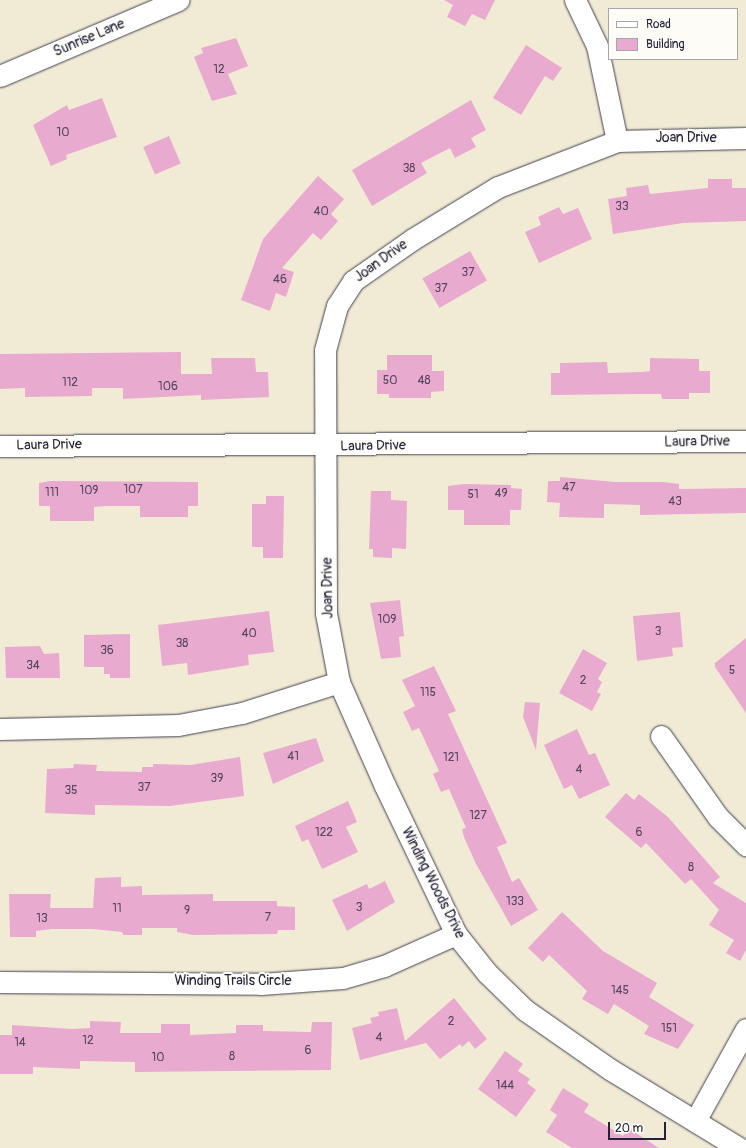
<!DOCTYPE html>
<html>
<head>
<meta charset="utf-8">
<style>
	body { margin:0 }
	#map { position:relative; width:746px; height:1148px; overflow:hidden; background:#f1ebd5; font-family:Pangolin,sans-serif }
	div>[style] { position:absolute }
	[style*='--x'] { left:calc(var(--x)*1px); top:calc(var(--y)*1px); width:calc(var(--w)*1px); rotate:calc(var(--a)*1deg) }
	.building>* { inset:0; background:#e8abcf; transform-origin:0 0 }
	.roads { filter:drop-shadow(0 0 1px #414052) drop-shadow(0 0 1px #414052) }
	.minor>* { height:21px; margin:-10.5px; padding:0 10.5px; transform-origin:10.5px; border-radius:10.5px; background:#fff }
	span { translate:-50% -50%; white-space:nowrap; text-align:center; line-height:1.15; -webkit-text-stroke:4px #fdfcf7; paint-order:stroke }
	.number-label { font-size:12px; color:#544460 }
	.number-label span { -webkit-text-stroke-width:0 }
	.street-label { font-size:14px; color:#22223b }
	.legend { position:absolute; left:608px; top:8px; width:130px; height:52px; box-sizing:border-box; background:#fdfcf7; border:1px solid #a5a5ac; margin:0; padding:5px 7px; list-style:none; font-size:12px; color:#22223b }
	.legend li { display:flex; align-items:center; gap:8px; height:20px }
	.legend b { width:20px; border:1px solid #a5a5ac }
	.scale { position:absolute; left:608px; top:1122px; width:58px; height:18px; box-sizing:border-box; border:2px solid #22223b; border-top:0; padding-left:5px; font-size:12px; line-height:14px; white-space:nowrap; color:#22223b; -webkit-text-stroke:3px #fdfcf7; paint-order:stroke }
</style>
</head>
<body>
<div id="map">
	<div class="building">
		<div style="clip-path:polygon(444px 0,495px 0,485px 20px,472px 14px,465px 26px,447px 17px,453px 5px)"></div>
		<div style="clip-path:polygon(236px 38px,248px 66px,228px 74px,237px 94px,212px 101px,194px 57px,203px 53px,201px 48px)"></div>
		<div style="clip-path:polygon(526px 45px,562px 68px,553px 81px,545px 76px,521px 115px,493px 98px)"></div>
		<div style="clip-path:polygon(102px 98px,117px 137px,66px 155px,67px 159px,51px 166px,33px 125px,67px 105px,69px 110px)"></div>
		<div style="clip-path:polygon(471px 100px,486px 130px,471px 138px,476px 147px,455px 158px,450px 148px,421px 163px,427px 173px,372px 206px,352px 170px)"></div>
		<div style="left:169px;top:136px;width:30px;height:28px;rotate:67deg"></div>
		<div style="clip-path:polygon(318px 176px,344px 199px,331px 214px,338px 221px,321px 240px,313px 233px,282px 268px,294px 272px,286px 297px,276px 293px,270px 311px,241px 300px,263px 239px)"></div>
		<div style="clip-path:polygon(708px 179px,732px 179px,732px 188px,746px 188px,746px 221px,683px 223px,613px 234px,608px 199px,627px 196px,626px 188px,648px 185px,650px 194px,708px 188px)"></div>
		<div style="clip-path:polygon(559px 207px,563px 214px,578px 208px,592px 239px,539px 263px,525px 232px,541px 225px,538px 217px)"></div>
		<div style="left:470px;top:251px;width:34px;height:55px;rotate:60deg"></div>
		<div style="clip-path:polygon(181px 352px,181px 374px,212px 374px,211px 358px,255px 358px,256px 372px,268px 372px,269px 397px,201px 400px,201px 395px,123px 399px,123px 388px,92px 388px,92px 396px,25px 397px,25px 388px,0 389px,0 354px)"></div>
		<div style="clip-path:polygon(387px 355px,432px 355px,432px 371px,444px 371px,444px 391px,431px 392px,431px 398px,389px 398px,389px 394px,377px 394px,377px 370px,387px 370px)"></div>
		<div style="clip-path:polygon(650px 358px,699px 359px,699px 371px,710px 371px,710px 393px,689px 393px,689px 399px,662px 399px,661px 394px,642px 394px,551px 395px,551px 373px,560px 373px,560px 363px,607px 362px,608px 373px,642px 372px,650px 371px)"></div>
		<div style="clip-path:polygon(560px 477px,615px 482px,663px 482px,679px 484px,679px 489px,746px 488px,746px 513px,640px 515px,640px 505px,604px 504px,604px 518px,559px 517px,560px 503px,547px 502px,548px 481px,560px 481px)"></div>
		<div style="clip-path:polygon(50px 481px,198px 482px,198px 506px,188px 506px,188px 517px,140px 517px,140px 506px,107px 506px,94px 507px,94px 521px,50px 521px,50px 506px,39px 506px,39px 483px)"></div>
		<div style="clip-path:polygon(464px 484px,511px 485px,511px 488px,522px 489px,521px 510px,510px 510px,510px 525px,464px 525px,464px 510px,448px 510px,448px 486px)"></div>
		<div style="clip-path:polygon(371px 491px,391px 491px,391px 500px,407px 501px,406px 549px,392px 548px,392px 558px,373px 557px,373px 549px,369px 549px)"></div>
		<div style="clip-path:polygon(266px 496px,284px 496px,283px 558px,263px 558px,263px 547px,252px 547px,252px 504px,266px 504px)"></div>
		<div style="clip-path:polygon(400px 600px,404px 636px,399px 637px,401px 657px,381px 659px,370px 603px)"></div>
		<div style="clip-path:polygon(269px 611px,274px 652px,248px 655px,249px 665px,188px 675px,187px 663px,162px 666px,158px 625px)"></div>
		<div style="clip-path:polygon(680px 612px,683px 647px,672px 648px,673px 656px,637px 661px,633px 616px)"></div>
		<div style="clip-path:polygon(130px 634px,130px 678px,110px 678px,110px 674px,104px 674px,104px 667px,84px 667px,84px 635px)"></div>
		<div style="clip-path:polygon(746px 638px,746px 713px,715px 667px,715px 663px)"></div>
		<div style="clip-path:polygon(40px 646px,44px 654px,59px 653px,60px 678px,6px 678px,5px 647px)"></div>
		<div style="clip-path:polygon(583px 649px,607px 663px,598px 679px,602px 682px,597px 692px,601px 694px,592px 711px,559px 693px)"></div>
		<div style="clip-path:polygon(434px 666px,456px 711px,448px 714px,507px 843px,497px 847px,512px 882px,519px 878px,538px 910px,511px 926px,475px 862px,464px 837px,462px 829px,466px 828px,449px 789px,441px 792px,433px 774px,439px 771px,419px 728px,412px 731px,403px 712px,415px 706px,402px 680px)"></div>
		<div style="clip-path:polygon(525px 702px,540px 703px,536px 750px,523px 717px)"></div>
		<div style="clip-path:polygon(577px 729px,589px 755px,595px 753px,610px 785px,579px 799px,572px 785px,564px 789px,544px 745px)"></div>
		<div style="clip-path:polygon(316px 738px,324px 761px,273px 784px,263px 753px)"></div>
		<div style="clip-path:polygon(240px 757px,244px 796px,170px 806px,95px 805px,95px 815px,45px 813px,47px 769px,73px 768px,74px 764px,97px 765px,96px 771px,142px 772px,142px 767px,153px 767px,153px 764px,191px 765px)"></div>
		<div style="clip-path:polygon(626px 793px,634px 800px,639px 794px,668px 817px,720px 877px,713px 883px,746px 903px,746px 950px,740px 961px,726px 953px,734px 940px,709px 925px,719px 910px,691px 879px,685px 884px,646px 843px,641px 848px,605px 817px)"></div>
		<div style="clip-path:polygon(348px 801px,357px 822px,346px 827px,358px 852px,322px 869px,308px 839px,302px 842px,295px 826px)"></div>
		<div style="clip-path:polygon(121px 877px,121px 887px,142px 886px,142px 895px,213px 894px,213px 901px,277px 901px,277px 906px,295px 907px,295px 930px,278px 930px,277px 934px,193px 935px,177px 932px,177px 928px,142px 928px,142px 935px,123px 935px,122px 932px,93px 929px,52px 929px,36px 931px,36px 937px,10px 937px,9px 894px,51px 894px,50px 908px,93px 908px,95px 878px)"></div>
		<div style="clip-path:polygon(385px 881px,395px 902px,347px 931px,332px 900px,367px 884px,369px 889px)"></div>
		<div style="clip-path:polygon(562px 912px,603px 951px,657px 983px,649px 997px,694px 1025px,678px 1049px,644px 1034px,649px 1026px,614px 1004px,608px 1014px,582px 999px,587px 991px,549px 955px,543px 962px,528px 948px)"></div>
		<div style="clip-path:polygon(454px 998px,487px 1039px,475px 1049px,469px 1041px,462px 1047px,460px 1044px,440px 1059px,426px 1043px,360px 1060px,352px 1028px,372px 1023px,370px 1018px,379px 1016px,378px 1012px,397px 1008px,405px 1041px)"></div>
		<div style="clip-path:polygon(90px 1021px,121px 1022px,120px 1033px,161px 1033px,161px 1024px,190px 1024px,190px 1035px,236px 1033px,236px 1025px,263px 1025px,263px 1031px,311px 1032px,312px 1022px,332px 1022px,331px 1070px,135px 1072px,135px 1062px,80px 1061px,80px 1069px,33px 1067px,33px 1074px,0 1074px,0 1035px,12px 1035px,12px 1025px,72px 1029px,90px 1028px)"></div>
		<div style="clip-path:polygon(505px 1051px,523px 1064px,518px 1071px,530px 1079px,527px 1083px,536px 1090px,516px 1117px,478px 1089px)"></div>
		<div style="clip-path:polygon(563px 1088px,589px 1104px,584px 1112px,623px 1136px,628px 1128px,659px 1148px,572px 1148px,546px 1132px,557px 1115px,550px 1110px)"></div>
	</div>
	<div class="roads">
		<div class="minor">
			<div style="--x:575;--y:0;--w:51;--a:64.4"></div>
			<div style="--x:597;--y:46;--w:97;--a:78.1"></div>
			<div style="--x:0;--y:76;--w:194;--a:-23.1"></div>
			<div style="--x:0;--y:446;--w:746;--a:-0.38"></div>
			<div style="--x:0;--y:729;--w:178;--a:-1.3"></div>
			<div style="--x:178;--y:725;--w:65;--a:-10.6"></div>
			<div style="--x:242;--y:713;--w:102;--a:-17.7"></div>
			<div style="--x:661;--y:736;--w:99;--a:54.9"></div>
			<div style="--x:718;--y:817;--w:40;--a:45"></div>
			<div style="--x:0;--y:982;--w:261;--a:0.4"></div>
			<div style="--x:261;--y:984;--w:82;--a:-4.2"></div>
			<div style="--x:343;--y:978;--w:43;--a:-16.3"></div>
			<div style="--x:384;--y:966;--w:79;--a:-24"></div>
			<div style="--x:695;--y:1121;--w:105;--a:-61"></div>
			<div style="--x:739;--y:1148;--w:150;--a:-148.6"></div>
			<div style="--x:611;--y:1070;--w:105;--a:-145.1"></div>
			<div style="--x:525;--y:1010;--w:53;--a:-135.8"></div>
			<div style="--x:487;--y:973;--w:50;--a:-128.5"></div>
			<div style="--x:456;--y:934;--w:164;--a:-115.6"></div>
			<div style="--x:385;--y:786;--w:114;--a:-113.9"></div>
			<div style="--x:339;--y:682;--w:70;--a:-100.7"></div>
			<div style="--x:326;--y:613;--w:263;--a:-90.2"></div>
			<div style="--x:325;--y:350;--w:46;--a:-74.7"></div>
			<div style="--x:337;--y:306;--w:30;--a:-57"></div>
			<div style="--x:353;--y:281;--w:73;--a:-35"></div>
			<div style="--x:413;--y:239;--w:100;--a:-31.5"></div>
			<div style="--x:498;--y:187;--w:128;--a:-21.1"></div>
			<div style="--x:617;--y:141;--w:129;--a:-1.3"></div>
		</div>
	</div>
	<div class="number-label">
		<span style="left:219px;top:70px">12</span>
		<span style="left:63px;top:133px">10</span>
		<span style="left:409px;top:169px">38</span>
		<span style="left:622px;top:207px">33</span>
		<span style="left:321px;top:212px">40</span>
		<span style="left:468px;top:273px">37</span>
		<span style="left:280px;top:280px">46</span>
		<span style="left:441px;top:289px">37</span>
		<span style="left:390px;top:381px">50</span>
		<span style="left:424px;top:381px">48</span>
		<span style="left:70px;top:383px">112</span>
		<span style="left:168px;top:387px">106</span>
		<span style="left:569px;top:488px">47</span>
		<span style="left:133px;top:490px">107</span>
		<span style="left:89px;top:491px">109</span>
		<span style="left:52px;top:493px">111</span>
		<span style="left:501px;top:494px">49</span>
		<span style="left:473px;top:495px">51</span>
		<span style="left:675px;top:502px">43</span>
		<span style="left:387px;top:620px">109</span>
		<span style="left:658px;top:632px">3</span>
		<span style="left:249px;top:634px">40</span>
		<span style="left:182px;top:644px">38</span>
		<span style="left:107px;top:651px">36</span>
		<span style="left:33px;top:666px">34</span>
		<span style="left:732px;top:671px">5</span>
		<span style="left:583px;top:681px">2</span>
		<span style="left:428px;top:693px">115</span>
		<span style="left:293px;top:757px">41</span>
		<span style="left:451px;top:758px">121</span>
		<span style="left:579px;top:770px">4</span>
		<span style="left:217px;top:779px">39</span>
		<span style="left:144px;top:788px">37</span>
		<span style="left:71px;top:791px">35</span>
		<span style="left:478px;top:816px">127</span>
		<span style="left:324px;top:833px">122</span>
		<span style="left:639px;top:833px">6</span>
		<span style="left:691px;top:868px">8</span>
		<span style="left:515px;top:902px">133</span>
		<span style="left:359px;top:908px">3</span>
		<span style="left:117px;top:909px">11</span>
		<span style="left:187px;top:911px">9</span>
		<span style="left:268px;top:918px">7</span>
		<span style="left:42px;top:919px">13</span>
		<span style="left:620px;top:991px">145</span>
		<span style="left:451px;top:1022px">2</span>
		<span style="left:669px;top:1029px">151</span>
		<span style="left:379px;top:1038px">4</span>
		<span style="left:88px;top:1041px">12</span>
		<span style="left:20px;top:1043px">14</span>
		<span style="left:308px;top:1051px">6</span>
		<span style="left:232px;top:1057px">8</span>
		<span style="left:158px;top:1058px">10</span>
		<span style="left:505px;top:1086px">144</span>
	</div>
	<div class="street-label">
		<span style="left:89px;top:38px;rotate:-23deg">Sunrise Lane</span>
		<span style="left:686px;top:138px">Joan Drive</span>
		<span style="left:381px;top:261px;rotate:-36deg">Joan Drive</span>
		<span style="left:697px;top:442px;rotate:-1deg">Laura Drive</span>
		<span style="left:49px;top:445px;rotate:-1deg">Laura Drive</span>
		<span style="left:373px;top:446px;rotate:-1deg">Laura Drive</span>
		<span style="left:328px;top:588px;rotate:-91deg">Joan Drive</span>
		<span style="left:433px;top:883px;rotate:63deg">Winding Woods Drive</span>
		<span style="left:233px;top:981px">Winding Trails Circle</span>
	</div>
	<ul class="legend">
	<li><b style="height:5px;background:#fff"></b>Road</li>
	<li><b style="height:11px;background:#e8abcf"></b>Building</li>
	</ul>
	<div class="scale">20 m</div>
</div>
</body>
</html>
